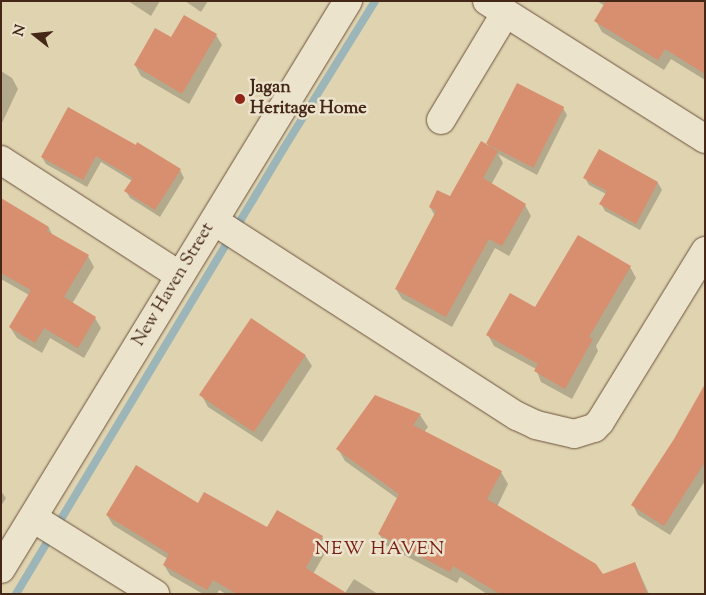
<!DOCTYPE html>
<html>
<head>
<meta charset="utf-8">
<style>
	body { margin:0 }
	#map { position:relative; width:706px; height:595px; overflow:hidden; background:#e0d4b0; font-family:"Sorts Mill Goudy",serif }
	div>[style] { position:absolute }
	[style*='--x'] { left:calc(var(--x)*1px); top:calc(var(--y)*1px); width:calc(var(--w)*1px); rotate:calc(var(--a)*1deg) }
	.shadow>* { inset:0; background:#0003 }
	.stream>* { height:8px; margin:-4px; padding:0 4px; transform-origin:4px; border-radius:4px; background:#9bb5b8 }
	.building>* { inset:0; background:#d78f70; transform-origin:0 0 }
	.roads { filter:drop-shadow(0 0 1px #6c523e) drop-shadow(0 0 1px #6c523e) }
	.street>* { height:28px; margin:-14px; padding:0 14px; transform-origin:14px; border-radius:14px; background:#ebe3cc }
	.dots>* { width:14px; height:14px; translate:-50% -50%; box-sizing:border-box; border:2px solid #ebe3cc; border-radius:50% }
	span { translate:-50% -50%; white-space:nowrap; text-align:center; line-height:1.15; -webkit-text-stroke:5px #ebe3cc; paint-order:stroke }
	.poi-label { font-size:18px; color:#452718; font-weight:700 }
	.left { translate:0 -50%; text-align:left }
	.street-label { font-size:18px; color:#452718 }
	.neighbourhood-label { font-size:19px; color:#7a1f14; letter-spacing:1px }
	.frame { position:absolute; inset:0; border:2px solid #452718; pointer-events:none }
	.north { position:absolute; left:10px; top:10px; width:50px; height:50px; -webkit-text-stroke:4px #ebe3cc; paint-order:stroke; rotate:286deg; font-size:14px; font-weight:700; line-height:20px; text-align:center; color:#452718 }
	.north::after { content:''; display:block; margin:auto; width:18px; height:22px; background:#452718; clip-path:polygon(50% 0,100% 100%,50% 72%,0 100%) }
</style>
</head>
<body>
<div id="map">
	<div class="shadow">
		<div style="clip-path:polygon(128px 1px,160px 1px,151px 16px)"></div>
		<div style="clip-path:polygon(185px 1px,208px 1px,201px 12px)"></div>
		<div style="clip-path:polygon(597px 1px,705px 1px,705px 80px,671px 59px,664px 70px,602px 32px,596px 21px,605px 6px)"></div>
		<div style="clip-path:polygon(216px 35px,222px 45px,189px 104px,141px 76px,135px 65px,172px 39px)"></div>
		<div style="clip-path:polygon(1px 71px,12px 78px,18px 89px,1px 125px)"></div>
		<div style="clip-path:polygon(563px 108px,567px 115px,537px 175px,498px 154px,503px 163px,491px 185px,525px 205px,531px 216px,509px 256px,495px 248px,452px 327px,402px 299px,396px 289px,435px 216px,430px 207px,450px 198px,490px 148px,487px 143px)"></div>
		<div style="clip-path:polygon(138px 144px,180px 170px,184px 178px,160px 217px,130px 198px,126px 191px,132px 181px,101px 162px,87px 187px,46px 164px,42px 157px,136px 147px)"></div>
		<div style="clip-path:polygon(585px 178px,658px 183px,662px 190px,640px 230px,605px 211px,601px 204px,606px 194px,589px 185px)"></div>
		<div style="clip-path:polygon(1px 214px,49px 228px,53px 236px,88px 256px,94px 267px,72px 304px,95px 318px,101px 328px,84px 358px,50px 338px,42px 353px,17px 338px,10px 327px,29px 295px,1px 279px)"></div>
		<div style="clip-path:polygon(630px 267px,636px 278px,596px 346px,598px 351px,572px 399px,541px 382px,536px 369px,494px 346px,488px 335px,536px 309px)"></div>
		<div style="clip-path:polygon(305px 355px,312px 366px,262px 442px,208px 407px,202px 396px)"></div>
		<div style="clip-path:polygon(705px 387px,705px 481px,670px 535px,638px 515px,633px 505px,675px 440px)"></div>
		<div style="clip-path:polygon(420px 415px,428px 427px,424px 432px,501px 472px,508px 484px,497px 507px,603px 575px,635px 563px,649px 594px,487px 594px,460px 577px,457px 583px,387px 546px,379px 534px,398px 499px,345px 461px,338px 449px)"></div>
		<div style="clip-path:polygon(1px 491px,6px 498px,1px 506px)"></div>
		<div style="clip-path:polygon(198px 505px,267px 529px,322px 537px,328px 548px,313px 574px,345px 593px,354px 579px,378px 594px,226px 594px,219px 590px,217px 594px,203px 594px,170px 575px,164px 565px,168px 559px,113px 525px,107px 515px)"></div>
	</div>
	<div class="stream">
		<div style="--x:16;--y:594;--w:520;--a:-59"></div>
		<div style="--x:284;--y:148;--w:173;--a:-58.2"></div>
	</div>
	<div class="building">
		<div style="clip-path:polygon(606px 1px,705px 1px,705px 74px,665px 49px,658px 60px,594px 21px)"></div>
		<div style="clip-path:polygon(184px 15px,217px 34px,182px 94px,134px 65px,155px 28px,171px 37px)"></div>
		<div style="left:517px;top:83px;width:53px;height:68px;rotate:27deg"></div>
		<div style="clip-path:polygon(68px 107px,136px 145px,137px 142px,181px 169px,155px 210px,124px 191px,133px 178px,96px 156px,83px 180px,41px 157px)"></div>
		<div style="clip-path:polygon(481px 141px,498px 151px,483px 178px,526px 204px,502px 246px,489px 239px,446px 317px,395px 289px,436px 211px,429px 207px,437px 190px,450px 196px)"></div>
		<div style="clip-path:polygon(599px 149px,658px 182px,636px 224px,599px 204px,607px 191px,583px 178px)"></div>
		<div style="clip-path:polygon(1px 198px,49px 227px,47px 231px,89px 255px,64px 297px,96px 317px,78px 348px,44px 328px,35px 343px,9px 327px,31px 290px,1px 273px)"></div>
		<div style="clip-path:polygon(578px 235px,631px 266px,589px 337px,593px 339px,565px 389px,534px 371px,538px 364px,486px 335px,510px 293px,535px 307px)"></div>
		<div style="left:251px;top:318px;width:66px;height:93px;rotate:34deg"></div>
		<div style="clip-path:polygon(705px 384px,705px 462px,664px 526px,631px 505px,674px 439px)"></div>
		<div style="clip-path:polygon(375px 395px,421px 414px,413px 425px,502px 471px,487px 499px,596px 564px,603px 574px,635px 562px,647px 594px,500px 594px,453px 566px,450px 572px,378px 534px,399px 494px,336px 449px)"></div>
		<div style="clip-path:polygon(136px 465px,198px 503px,204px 492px,267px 527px,277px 510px,323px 536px,306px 568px,348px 594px,237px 594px,213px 580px,207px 590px,163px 565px,169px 554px,106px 515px)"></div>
	</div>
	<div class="roads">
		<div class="street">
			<div style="--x:487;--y:1;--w:258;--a:32.3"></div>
			<div style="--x:441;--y:120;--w:124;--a:-58.9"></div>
			<div style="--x:1;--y:160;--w:213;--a:32.9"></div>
			<div style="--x:214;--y:221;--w:360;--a:32.8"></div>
			<div style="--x:517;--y:416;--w:21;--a:25"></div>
			<div style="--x:536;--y:425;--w:39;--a:13"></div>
			<div style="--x:574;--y:434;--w:21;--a:-17"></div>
			<div style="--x:594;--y:428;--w:8;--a:-45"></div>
			<div style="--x:600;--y:422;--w:201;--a:-58.4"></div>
			<div style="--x:33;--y:518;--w:144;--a:31.9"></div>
			<div style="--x:1;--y:569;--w:666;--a:-58.58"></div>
		</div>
	</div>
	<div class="dots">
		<div style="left:240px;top:99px;background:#8f2418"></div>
	</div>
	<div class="poi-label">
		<span class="left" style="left:250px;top:99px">Jagan<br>Heritage Home</span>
	</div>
	<div class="street-label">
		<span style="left:174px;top:285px;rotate:-59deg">New Haven Street</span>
	</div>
	<div class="neighbourhood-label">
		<span style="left:380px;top:550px">NEW HAVEN</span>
	</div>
	<div class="frame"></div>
	<div class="north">N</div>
</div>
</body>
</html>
